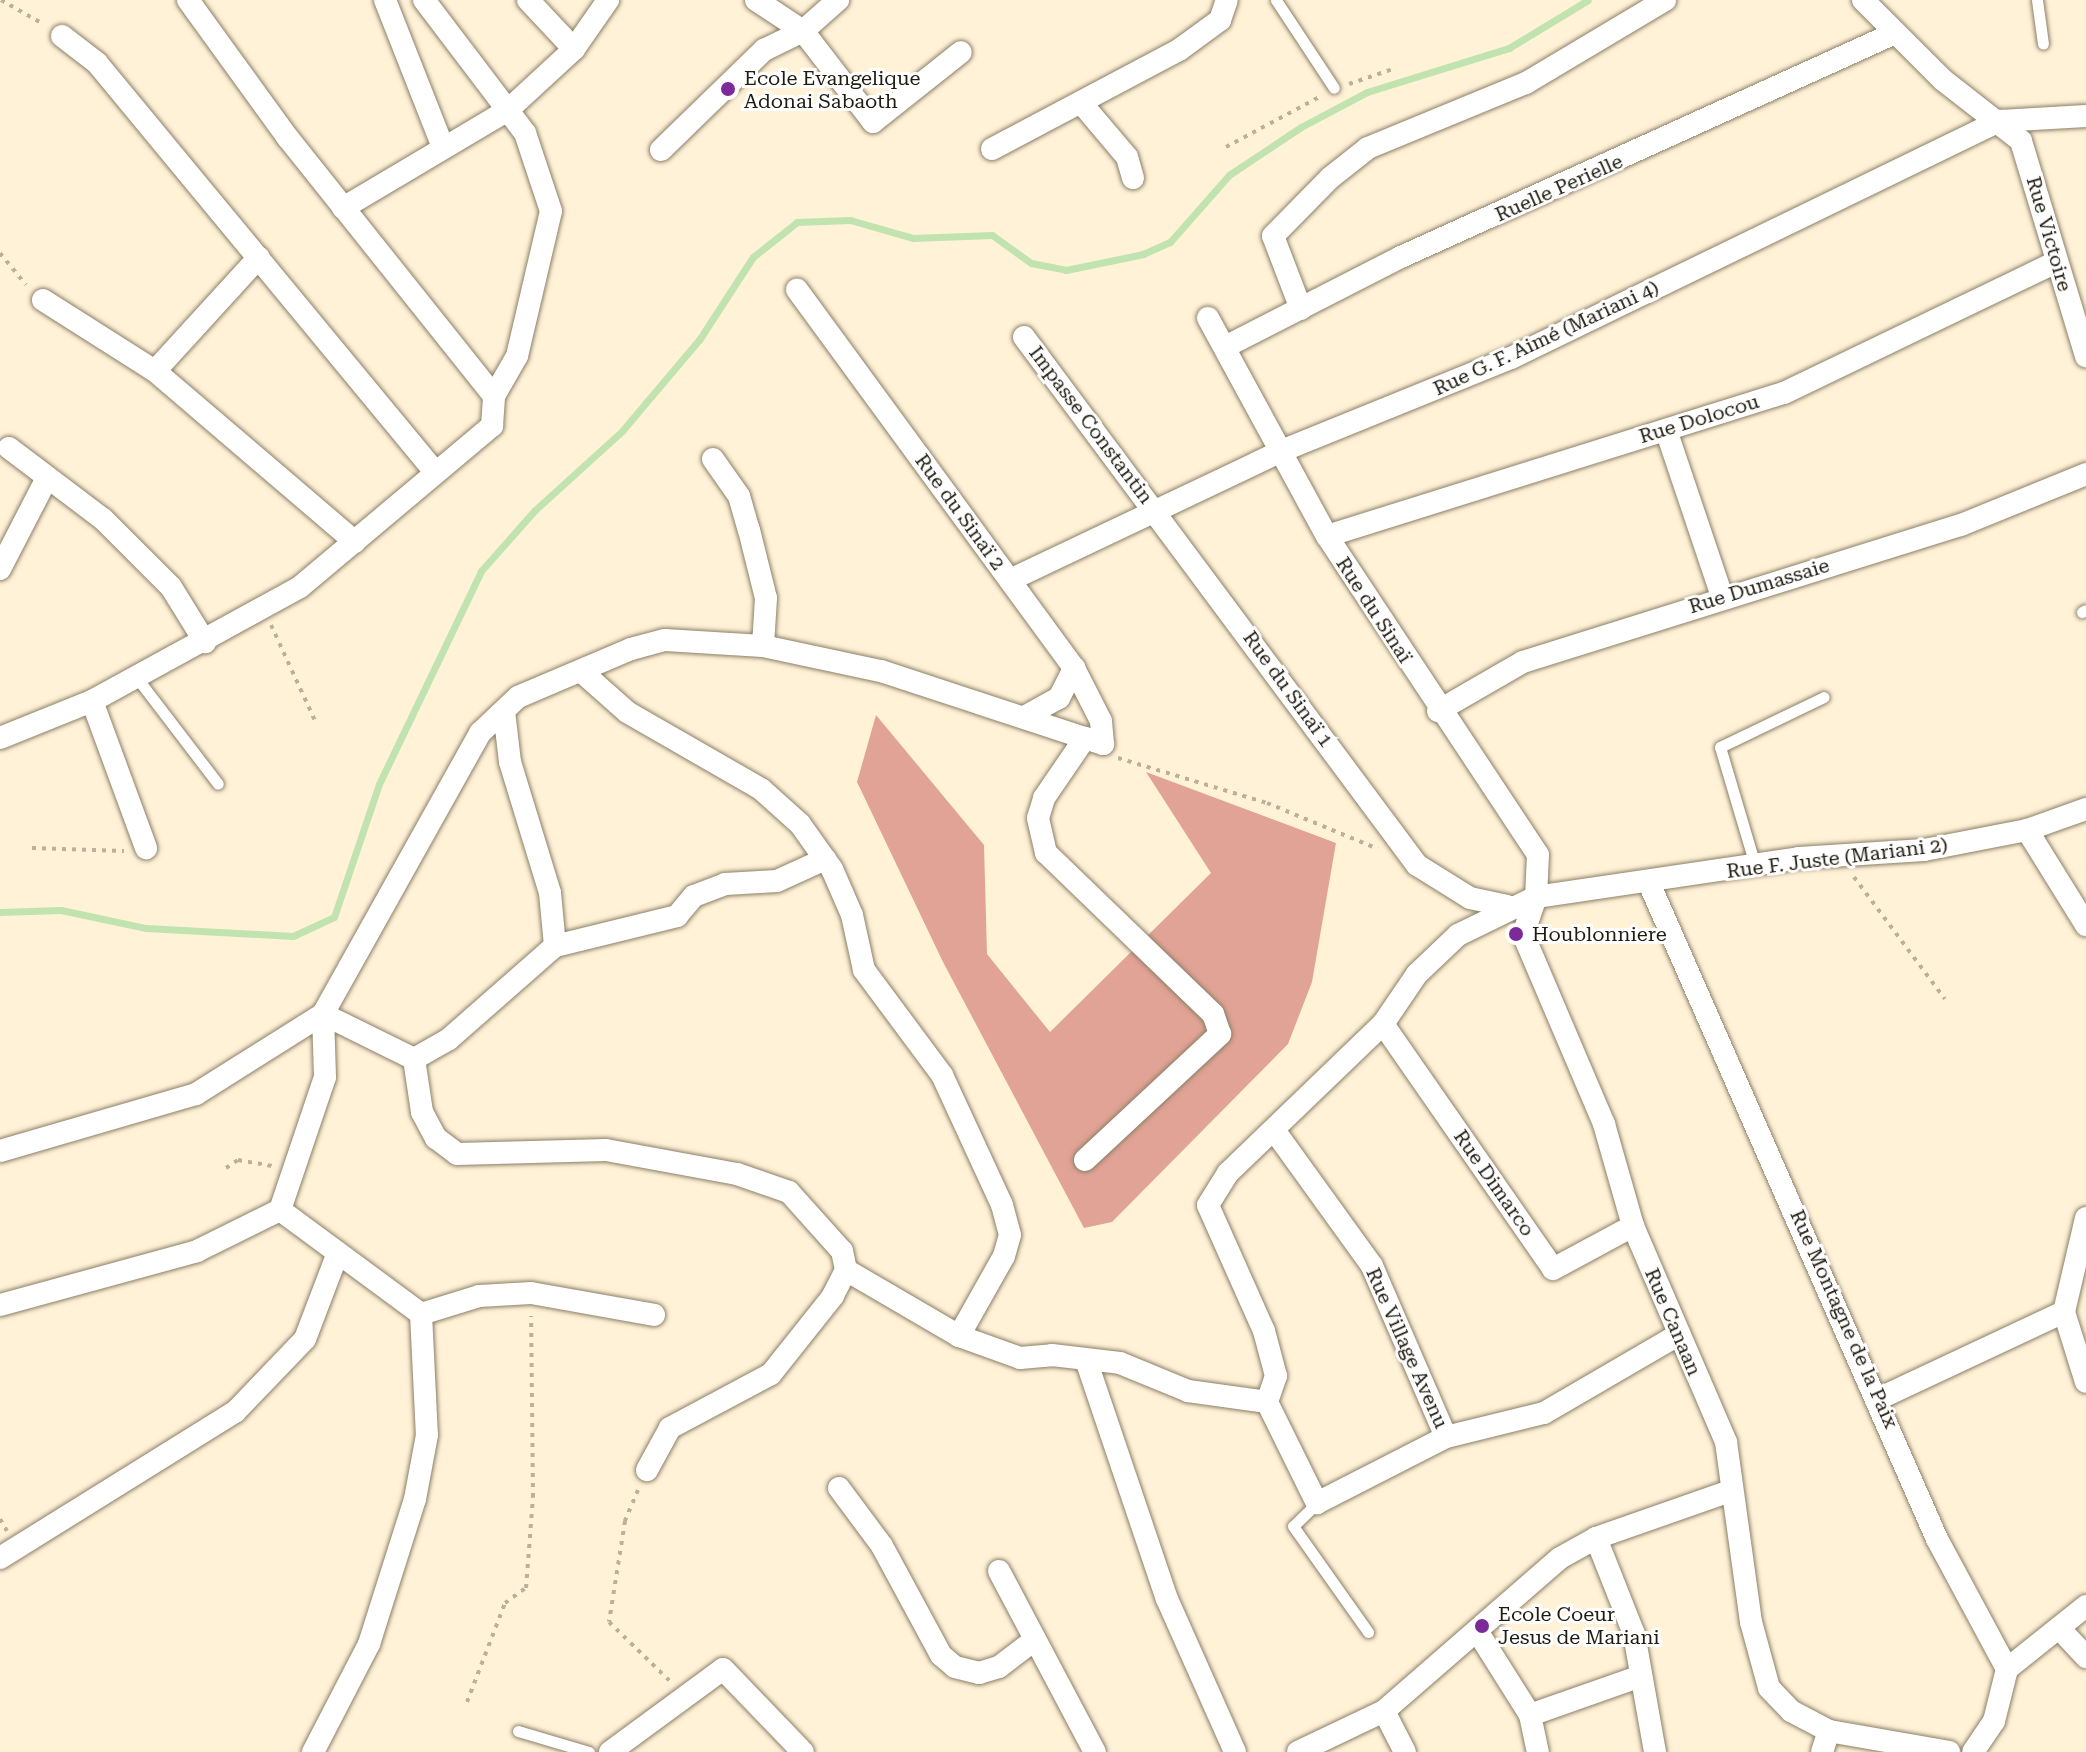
<!DOCTYPE html>
<html>
<head>
<meta charset="utf-8">
<style>
	body { margin:0 }
	#map { position:relative; width:2086px; height:1752px; overflow:hidden; background:#fff2d7; font-family:"Roboto Serif",serif }
	div>[style] { position:absolute }
	[style*='--x'] { left:calc(var(--x)*1px); top:calc(var(--y)*1px); width:calc(var(--w)*1px); rotate:calc(var(--a)*1deg) }
	.forest>* { inset:0; background:#e1a395 }
	.stream>* { height:7px; margin:-3.5px; padding:0 3.5px; transform-origin:3.5px; border-radius:3.5px; background:#c0e3b0 }
	.path>* { height:4px; margin-top:-2px; transform-origin:0; background:repeating-linear-gradient(90deg,#bbb19b 0 4px,transparent 0 10px) }
	.roads { filter:drop-shadow(0 0 2px #8b7f67) drop-shadow(0 0 2px #8b7f67) }
	.service>* { height:11px; margin:-5.5px; padding:0 5.5px; transform-origin:5.5px; border-radius:5.5px; background:#fff }
	.minor>* { height:22px; margin:-11px; padding:0 11px; transform-origin:11px; border-radius:11px; background:#fff }
	.dots>* { width:22px; height:22px; translate:-50% -50%; box-sizing:border-box; border:4px solid #fff; border-radius:50% }
	span { translate:-50% -50%; white-space:nowrap; text-align:center; line-height:1.15; -webkit-text-stroke:6px #fff; paint-order:stroke }
	.poi-label { font-size:20px; color:#201c12 }
	.left { translate:0 -50%; text-align:left }
	.street-label { font-size:20px; color:#201c12 }
</style>
</head>
<body>
<div id="map">
	<div class="forest">
		<div style="clip-path:polygon(876px 715px,984px 845px,987px 954px,1050px 1032px,1211px 873px,1146px 772px,1336px 843px,1312px 982px,1288px 1044px,1112px 1222px,1084px 1228px,943px 962px,857px 782px)"></div>
	</div>
	<div class="stream">
		<div style="--x:0;--y:912;--w:61;--a:-1.9"></div>
		<div style="--x:61;--y:910;--w:87;--a:12"></div>
		<div style="--x:146;--y:928;--w:147;--a:3.1"></div>
		<div style="--x:293;--y:936;--w:45;--a:-24.9"></div>
		<div style="--x:334;--y:917;--w:140;--a:-71.3"></div>
		<div style="--x:379;--y:784;--w:236;--a:-64.4"></div>
		<div style="--x:481;--y:571;--w:81;--a:-48.5"></div>
		<div style="--x:535;--y:510;--w:118;--a:-42.2"></div>
		<div style="--x:622;--y:431;--w:119;--a:-49.8"></div>
		<div style="--x:699;--y:340;--w:99;--a:-57"></div>
		<div style="--x:753;--y:257;--w:56;--a:-38.5"></div>
		<div style="--x:797;--y:222;--w:53;--a:-2.2"></div>
		<div style="--x:850;--y:220;--w:66;--a:15.9"></div>
		<div style="--x:913;--y:238;--w:79;--a:-2.2"></div>
		<div style="--x:992;--y:235;--w:48;--a:35.7"></div>
		<div style="--x:1031;--y:263;--w:36;--a:11"></div>
		<div style="--x:1066;--y:270;--w:79;--a:-11.7"></div>
		<div style="--x:1143;--y:254;--w:30;--a:-24"></div>
		<div style="--x:1170;--y:242;--w:89;--a:-48.6"></div>
		<div style="--x:1229;--y:175;--w:87;--a:-33.7"></div>
		<div style="--x:1301;--y:127;--w:75;--a:-27.9"></div>
		<div style="--x:1367;--y:92;--w:149;--a:-17.2"></div>
		<div style="--x:1509;--y:48;--w:92;--a:-31.3"></div>
	</div>
	<div class="path">
		<div style="--x:1;--y:0;--w:48;--a:29.7"></div>
		<div style="--x:1349;--y:84;--w:50;--a:-18.8"></div>
		<div style="--x:1226;--y:147;--w:110;--a:-28.2"></div>
		<div style="--x:0;--y:253;--w:41;--a:50.9"></div>
		<div style="--x:271;--y:625;--w:108;--a:65.3"></div>
		<div style="--x:1118;--y:758;--w:156;--a:16.8"></div>
		<div style="--x:1267;--y:803;--w:120;--a:22.5"></div>
		<div style="--x:32;--y:848;--w:92;--a:1.9"></div>
		<div style="--x:1854;--y:877;--w:152;--a:53.3"></div>
		<div style="--x:226;--y:1168;--w:14;--a:-34"></div>
		<div style="--x:238;--y:1160;--w:36;--a:10"></div>
		<div style="--x:638;--y:1490;--w:34;--a:113"></div>
		<div style="--x:625;--y:1521;--w:102;--a:99"></div>
		<div style="--x:609;--y:1622;--w:86;--a:44.1"></div>
		<div style="--x:0;--y:1519;--w:14;--a:60"></div>
		<div style="--x:467;--y:1702;--w:106;--a:-69"></div>
		<div style="--x:505;--y:1603;--w:26;--a:-36"></div>
		<div style="--x:526;--y:1588;--w:91;--a:-85.6"></div>
		<div style="--x:533;--y:1497;--w:181;--a:-90.6"></div>
	</div>
	<div class="roads">
		<div class="service">
			<div style="--x:1276;--y:0;--w:105;--a:56.6"></div>
			<div style="--x:2037;--y:0;--w:44;--a:82.2"></div>
			<div style="--x:2082;--y:612;--w:4;--a:-27"></div>
			<div style="--x:137;--y:678;--w:133;--a:52.6"></div>
			<div style="--x:1755;--y:865;--w:123;--a:-106.5"></div>
			<div style="--x:1720;--y:747;--w:115;--a:-25.7"></div>
			<div style="--x:1317;--y:1503;--w:33;--a:136"></div>
			<div style="--x:1293;--y:1526;--w:130;--a:54.7"></div>
			<div style="--x:518;--y:1731;--w:74;--a:16.5"></div>
		</div>
		<div class="minor">
			<div style="--x:188;--y:0;--w:170;--a:54.1"></div>
			<div style="--x:288;--y:138;--w:330;--a:51.4"></div>
			<div style="--x:385;--y:0;--w:156;--a:68.5"></div>
			<div style="--x:528;--y:0;--w:67;--a:46.8"></div>
			<div style="--x:756;--y:0;--w:56;--a:33.4"></div>
			<div style="--x:803;--y:31;--w:115;--a:52.4"></div>
			<div style="--x:873;--y:122;--w:112;--a:-38.5"></div>
			<div style="--x:1863;--y:0;--w:113;--a:45"></div>
			<div style="--x:1943;--y:80;--w:99;--a:38"></div>
			<div style="--x:2021;--y:141;--w:225;--a:73.2"></div>
			<div style="--x:62;--y:36;--w:44;--a:37.6"></div>
			<div style="--x:97;--y:63;--w:531;--a:50.43"></div>
			<div style="--x:1083;--y:105;--w:68;--a:49.8"></div>
			<div style="--x:1127;--y:157;--w:22;--a:74"></div>
			<div style="--x:992;--y:149;--w:212;--a:-27.9"></div>
			<div style="--x:1179;--y:50;--w:51;--a:-36.2"></div>
			<div style="--x:1220;--y:20;--w:21;--a:-71"></div>
			<div style="--x:661;--y:150;--w:144;--a:-44.2"></div>
			<div style="--x:764;--y:50;--w:43;--a:-26"></div>
			<div style="--x:803;--y:31;--w:47;--a:-41.5"></div>
			<div style="--x:343;--y:208;--w:192;--a:-30.7"></div>
			<div style="--x:508;--y:110;--w:90;--a:-42.7"></div>
			<div style="--x:574;--y:49;--w:60;--a:-55.2"></div>
			<div style="--x:43;--y:300;--w:133;--a:32.4"></div>
			<div style="--x:155;--y:371;--w:154;--a:-47.6"></div>
			<div style="--x:1301;--y:309;--w:78;--a:-111"></div>
			<div style="--x:1273;--y:236;--w:81;--a:-45.5"></div>
			<div style="--x:1330;--y:178;--w:48;--a:-38.3"></div>
			<div style="--x:1368;--y:148;--w:171;--a:-22.4"></div>
			<div style="--x:1526;--y:83;--w:162;--a:-30.8"></div>
			<div style="--x:1208;--y:318;--w:248;--a:61.4"></div>
			<div style="--x:1327;--y:536;--w:382;--a:56.5"></div>
			<div style="--x:1538;--y:855;--w:42;--a:92.7"></div>
			<div style="--x:1536;--y:897;--w:39;--a:109"></div>
			<div style="--x:1523;--y:934;--w:207;--a:66.9"></div>
			<div style="--x:1604;--y:1124;--w:106;--a:74.1"></div>
			<div style="--x:1633;--y:1226;--w:235;--a:66.7"></div>
			<div style="--x:1726;--y:1442;--w:182;--a:82.1"></div>
			<div style="--x:1751;--y:1622;--w:68;--a:74.7"></div>
			<div style="--x:1769;--y:1688;--w:32;--a:46"></div>
			<div style="--x:1791;--y:1711;--w:43;--a:27.8"></div>
			<div style="--x:1024;--y:337;--w:658;--a:53.34"></div>
			<div style="--x:1417;--y:865;--w:62;--a:31.9"></div>
			<div style="--x:1470;--y:898;--w:38;--a:12"></div>
			<div style="--x:1225;--y:347;--w:198;--a:-27.1"></div>
			<div style="--x:1401;--y:257;--w:542;--a:-24.39"></div>
			<div style="--x:155;--y:371;--w:263;--a:40.5"></div>
			<div style="--x:1666;--y:430;--w:175;--a:71.4"></div>
			<div style="--x:9;--y:448;--w:118;--a:37.1"></div>
			<div style="--x:103;--y:519;--w:96;--a:45"></div>
			<div style="--x:171;--y:587;--w:65;--a:58.3"></div>
			<div style="--x:713;--y:459;--w:45;--a:54.9"></div>
			<div style="--x:739;--y:496;--w:35;--a:74"></div>
			<div style="--x:749;--y:530;--w:70;--a:76"></div>
			<div style="--x:766;--y:598;--w:48;--a:93.6"></div>
			<div style="--x:1327;--y:536;--w:479;--a:-17.4"></div>
			<div style="--x:1784;--y:393;--w:302;--a:-25.7"></div>
			<div style="--x:0;--y:569;--w:102;--a:-62.7"></div>
			<div style="--x:1010;--y:580;--w:298;--a:-25.4"></div>
			<div style="--x:1279;--y:452;--w:250;--a:-22.1"></div>
			<div style="--x:1511;--y:358;--w:543;--a:-25.9"></div>
			<div style="--x:1999;--y:121;--w:87;--a:-3.3"></div>
			<div style="--x:582;--y:672;--w:60;--a:41.6"></div>
			<div style="--x:627;--y:712;--w:155;--a:29.9"></div>
			<div style="--x:761;--y:789;--w:52;--a:41.9"></div>
			<div style="--x:800;--y:824;--w:55;--a:54.6"></div>
			<div style="--x:832;--y:869;--w:50;--a:66.5"></div>
			<div style="--x:852;--y:915;--w:56;--a:77.7"></div>
			<div style="--x:864;--y:970;--w:131;--a:53.4"></div>
			<div style="--x:942;--y:1075;--w:143;--a:65.2"></div>
			<div style="--x:1002;--y:1205;--w:31;--a:75"></div>
			<div style="--x:1010;--y:1235;--w:22;--a:106"></div>
			<div style="--x:1004;--y:1256;--w:92;--a:119.4"></div>
			<div style="--x:92;--y:701;--w:157;--a:69.8"></div>
			<div style="--x:504;--y:711;--w:51;--a:83.3"></div>
			<div style="--x:510;--y:762;--w:137;--a:73"></div>
			<div style="--x:550;--y:893;--w:53;--a:84.6"></div>
			<div style="--x:1438;--y:711;--w:98;--a:-30"></div>
			<div style="--x:1523;--y:662;--w:459;--a:-17.4"></div>
			<div style="--x:1961;--y:525;--w:135;--a:-22.2"></div>
			<div style="--x:1026;--y:716;--w:38;--a:-29"></div>
			<div style="--x:1059;--y:698;--w:34;--a:-63"></div>
			<div style="--x:0;--y:738;--w:99;--a:-21.9"></div>
			<div style="--x:92;--y:701;--w:237;--a:-28.7"></div>
			<div style="--x:300;--y:587;--w:251;--a:-40"></div>
			<div style="--x:492;--y:426;--w:30;--a:-86"></div>
			<div style="--x:494;--y:396;--w:46;--a:-60.1"></div>
			<div style="--x:517;--y:356;--w:149;--a:-76.8"></div>
			<div style="--x:551;--y:211;--w:82;--a:-108.4"></div>
			<div style="--x:525;--y:133;--w:167;--a:-127.2"></div>
			<div style="--x:2027;--y:830;--w:112;--a:58.2"></div>
			<div style="--x:1649;--y:883;--w:716;--a:66.3"></div>
			<div style="--x:1937;--y:1539;--w:148;--a:61.7"></div>
			<div style="--x:2007;--y:1669;--w:54;--a:104"></div>
			<div style="--x:1994;--y:1721;--w:37;--a:124"></div>
			<div style="--x:323;--y:1014;--w:102;--a:26.3"></div>
			<div style="--x:1383;--y:1024;--w:298;--a:55.2"></div>
			<div style="--x:1553;--y:1269;--w:91;--a:-28.3"></div>
			<div style="--x:414;--y:1059;--w:54;--a:81.4"></div>
			<div style="--x:422;--y:1112;--w:30;--a:62"></div>
			<div style="--x:436;--y:1138;--w:26;--a:37"></div>
			<div style="--x:457;--y:1154;--w:149;--a:-1.5"></div>
			<div style="--x:606;--y:1150;--w:133;--a:10.4"></div>
			<div style="--x:737;--y:1174;--w:55;--a:19.1"></div>
			<div style="--x:789;--y:1192;--w:79;--a:48.1"></div>
			<div style="--x:842;--y:1251;--w:19;--a:78"></div>
			<div style="--x:846;--y:1270;--w:29;--a:117"></div>
			<div style="--x:833;--y:1296;--w:100;--a:128.5"></div>
			<div style="--x:771;--y:1374;--w:115;--a:151.9"></div>
			<div style="--x:670;--y:1428;--w:48;--a:118.7"></div>
			<div style="--x:414;--y:1059;--w:40;--a:-29.7"></div>
			<div style="--x:449;--y:1039;--w:141;--a:-41.3"></div>
			<div style="--x:555;--y:946;--w:126;--a:-13.8"></div>
			<div style="--x:677;--y:916;--w:26;--a:-50"></div>
			<div style="--x:694;--y:896;--w:33;--a:-21"></div>
			<div style="--x:725;--y:884;--w:52;--a:-3.3"></div>
			<div style="--x:777;--y:881;--w:53;--a:-24.6"></div>
			<div style="--x:1274;--y:1130;--w:168;--a:54.2"></div>
			<div style="--x:1372;--y:1266;--w:186;--a:66.6"></div>
			<div style="--x:1446;--y:1437;--w:101;--a:-13.8"></div>
			<div style="--x:1544;--y:1413;--w:155;--a:-30.2"></div>
			<div style="--x:0;--y:1151;--w:204;--a:-16.2"></div>
			<div style="--x:196;--y:1094;--w:150;--a:-32.2"></div>
			<div style="--x:323;--y:1014;--w:322;--a:-60.8"></div>
			<div style="--x:480;--y:733;--w:52;--a:-43.5"></div>
			<div style="--x:518;--y:697;--w:123;--a:-23"></div>
			<div style="--x:631;--y:649;--w:35;--a:-15"></div>
			<div style="--x:665;--y:640;--w:98;--a:3.5"></div>
			<div style="--x:763;--y:646;--w:121;--a:12"></div>
			<div style="--x:881;--y:671;--w:234;--a:18.2"></div>
			<div style="--x:1103;--y:744;--w:23;--a:-95"></div>
			<div style="--x:1101;--y:721;--w:59;--a:-117"></div>
			<div style="--x:1074;--y:668;--w:469;--a:-126.2"></div>
			<div style="--x:1085;--y:1160;--w:185;--a:-43"></div>
			<div style="--x:1220;--y:1034;--w:21;--a:-109"></div>
			<div style="--x:1213;--y:1014;--w:232;--a:-136"></div>
			<div style="--x:1046;--y:853;--w:36;--a:-103"></div>
			<div style="--x:1038;--y:818;--w:21;--a:-73"></div>
			<div style="--x:1044;--y:798;--w:73;--a:-55.7"></div>
			<div style="--x:280;--y:1210;--w:175;--a:36.4"></div>
			<div style="--x:421;--y:1314;--w:121;--a:87.2"></div>
			<div style="--x:427;--y:1435;--w:65;--a:100.6"></div>
			<div style="--x:415;--y:1499;--w:152;--a:107.6"></div>
			<div style="--x:369;--y:1644;--w:122;--a:117.4"></div>
			<div style="--x:2086;--y:1218;--w:97;--a:103.2"></div>
			<div style="--x:2064;--y:1312;--w:73;--a:72.6"></div>
			<div style="--x:846;--y:1270;--w:131;--a:30.3"></div>
			<div style="--x:959;--y:1336;--w:65;--a:19.8"></div>
			<div style="--x:1020;--y:1358;--w:32;--a:-5"></div>
			<div style="--x:1052;--y:1355;--w:68;--a:6.7"></div>
			<div style="--x:1120;--y:1363;--w:74;--a:22.4"></div>
			<div style="--x:1188;--y:1391;--w:80;--a:7.9"></div>
			<div style="--x:1267;--y:1402;--w:113;--a:63.7"></div>
			<div style="--x:1317;--y:1503;--w:145;--a:-27.1"></div>
			<div style="--x:0;--y:1305;--w:204;--a:-15.3"></div>
			<div style="--x:197;--y:1251;--w:93;--a:-26.3"></div>
			<div style="--x:280;--y:1210;--w:140;--a:-71.3"></div>
			<div style="--x:325;--y:1077;--w:63;--a:-91.8"></div>
			<div style="--x:421;--y:1314;--w:61;--a:-17.2"></div>
			<div style="--x:479;--y:1296;--w:52;--a:-3.3"></div>
			<div style="--x:531;--y:1293;--w:125;--a:10.1"></div>
			<div style="--x:1086;--y:1360;--w:252;--a:71.3"></div>
			<div style="--x:1167;--y:1599;--w:167;--a:66"></div>
			<div style="--x:1880;--y:1398;--w:203;--a:-25.1"></div>
			<div style="--x:1267;--y:1402;--w:28;--a:-71"></div>
			<div style="--x:1276;--y:1376;--w:47;--a:-104.9"></div>
			<div style="--x:1264;--y:1331;--w:138;--a:-114"></div>
			<div style="--x:1208;--y:1205;--w:38;--a:-58"></div>
			<div style="--x:1228;--y:1173;--w:215;--a:-43.9"></div>
			<div style="--x:1383;--y:1024;--w:60;--a:-55.8"></div>
			<div style="--x:1417;--y:974;--w:57;--a:-43.6"></div>
			<div style="--x:1458;--y:935;--w:87;--a:-26"></div>
			<div style="--x:1536;--y:897;--w:266;--a:-8.4"></div>
			<div style="--x:1799;--y:858;--w:125;--a:-3.7"></div>
			<div style="--x:1924;--y:850;--w:105;--a:-11"></div>
			<div style="--x:2027;--y:830;--w:63;--a:-19.6"></div>
			<div style="--x:839;--y:1488;--w:72;--a:53.4"></div>
			<div style="--x:882;--y:1546;--w:124;--a:61.6"></div>
			<div style="--x:941;--y:1655;--w:18;--a:41"></div>
			<div style="--x:955;--y:1667;--w:25;--a:14"></div>
			<div style="--x:979;--y:1673;--w:21;--a:-17"></div>
			<div style="--x:999;--y:1667;--w:43;--a:-37.4"></div>
			<div style="--x:1596;--y:1538;--w:103;--a:68.4"></div>
			<div style="--x:1634;--y:1634;--w:120;--a:79.9"></div>
			<div style="--x:0;--y:1558;--w:277;--a:-31.9"></div>
			<div style="--x:235;--y:1412;--w:101;--a:-46.2"></div>
			<div style="--x:305;--y:1339;--w:90;--a:-69.1"></div>
			<div style="--x:999;--y:1571;--w:205;--a:62.1"></div>
			<div style="--x:2059;--y:1628;--w:40;--a:47"></div>
			<div style="--x:1479;--y:1634;--w:96;--a:57.8"></div>
			<div style="--x:1530;--y:1715;--w:38;--a:78"></div>
			<div style="--x:2007;--y:1669;--w:101;--a:-38.6"></div>
			<div style="--x:1384;--y:1711;--w:46;--a:62.9"></div>
			<div style="--x:1530;--y:1715;--w:118;--a:-19.4"></div>
			<div style="--x:610;--y:1752;--w:140;--a:-36.3"></div>
			<div style="--x:723;--y:1669;--w:115;--a:46.1"></div>
			<div style="--x:1298;--y:1752;--w:95;--a:-25.5"></div>
			<div style="--x:1384;--y:1711;--w:233;--a:-41"></div>
			<div style="--x:1560;--y:1558;--w:41;--a:-29.1"></div>
			<div style="--x:1596;--y:1538;--w:142;--a:-19.3"></div>
			<div style="--x:1822;--y:1752;--w:22;--a:-72"></div>
			<div style="--x:1829;--y:1731;--w:122;--a:9.9"></div>
		</div>
	</div>
	<div class="dots">
		<div style="left:728px;top:89px;background:#7c2a9a"></div>
		<div style="left:1516px;top:934px;background:#7c2a9a"></div>
		<div style="left:1482px;top:1626px;background:#7c2a9a"></div>
	</div>
	<div class="poi-label">
		<span class="left" style="left:744px;top:90px">Ecole Evangelique<br>Adonai Sabaoth</span>
		<span class="left" style="left:1532px;top:934px">Houblonniere</span>
		<span class="left" style="left:1498px;top:1626px">Ecole Coeur<br>Jesus de Mariani</span>
	</div>
	<div class="street-label">
		<span style="left:1559px;top:188px;rotate:-24deg">Ruelle Perielle</span>
		<span style="left:2049px;top:234px;rotate:74deg">Rue Victoire</span>
		<span style="left:1546px;top:338px;rotate:-25deg">Rue G. F. Aimé (Mariani 4)</span>
		<span style="left:1699px;top:419px;rotate:-17deg">Rue Dolocou</span>
		<span style="left:1091px;top:425px;rotate:53deg">Impasse Constantin</span>
		<span style="left:960px;top:512px;rotate:54deg">Rue du Sinaï 2</span>
		<span style="left:1759px;top:586px;rotate:-17deg">Rue Dumassaie</span>
		<span style="left:1374px;top:610px;rotate:57deg">Rue du Sinaï</span>
		<span style="left:1288px;top:689px;rotate:54deg">Rue du Sinaï 1</span>
		<span style="left:1837px;top:858px;rotate:-7deg">Rue F. Juste (Mariani 2)</span>
		<span style="left:1494px;top:1183px;rotate:55deg">Rue Dimarco</span>
		<span style="left:1844px;top:1319px;rotate:66deg">Rue Montagne de la Paix</span>
		<span style="left:1673px;top:1322px;rotate:67deg">Rue Canaan</span>
		<span style="left:1407px;top:1348px;rotate:66deg">Rue Village Avenu</span>
	</div>
</div>
</body>
</html>
